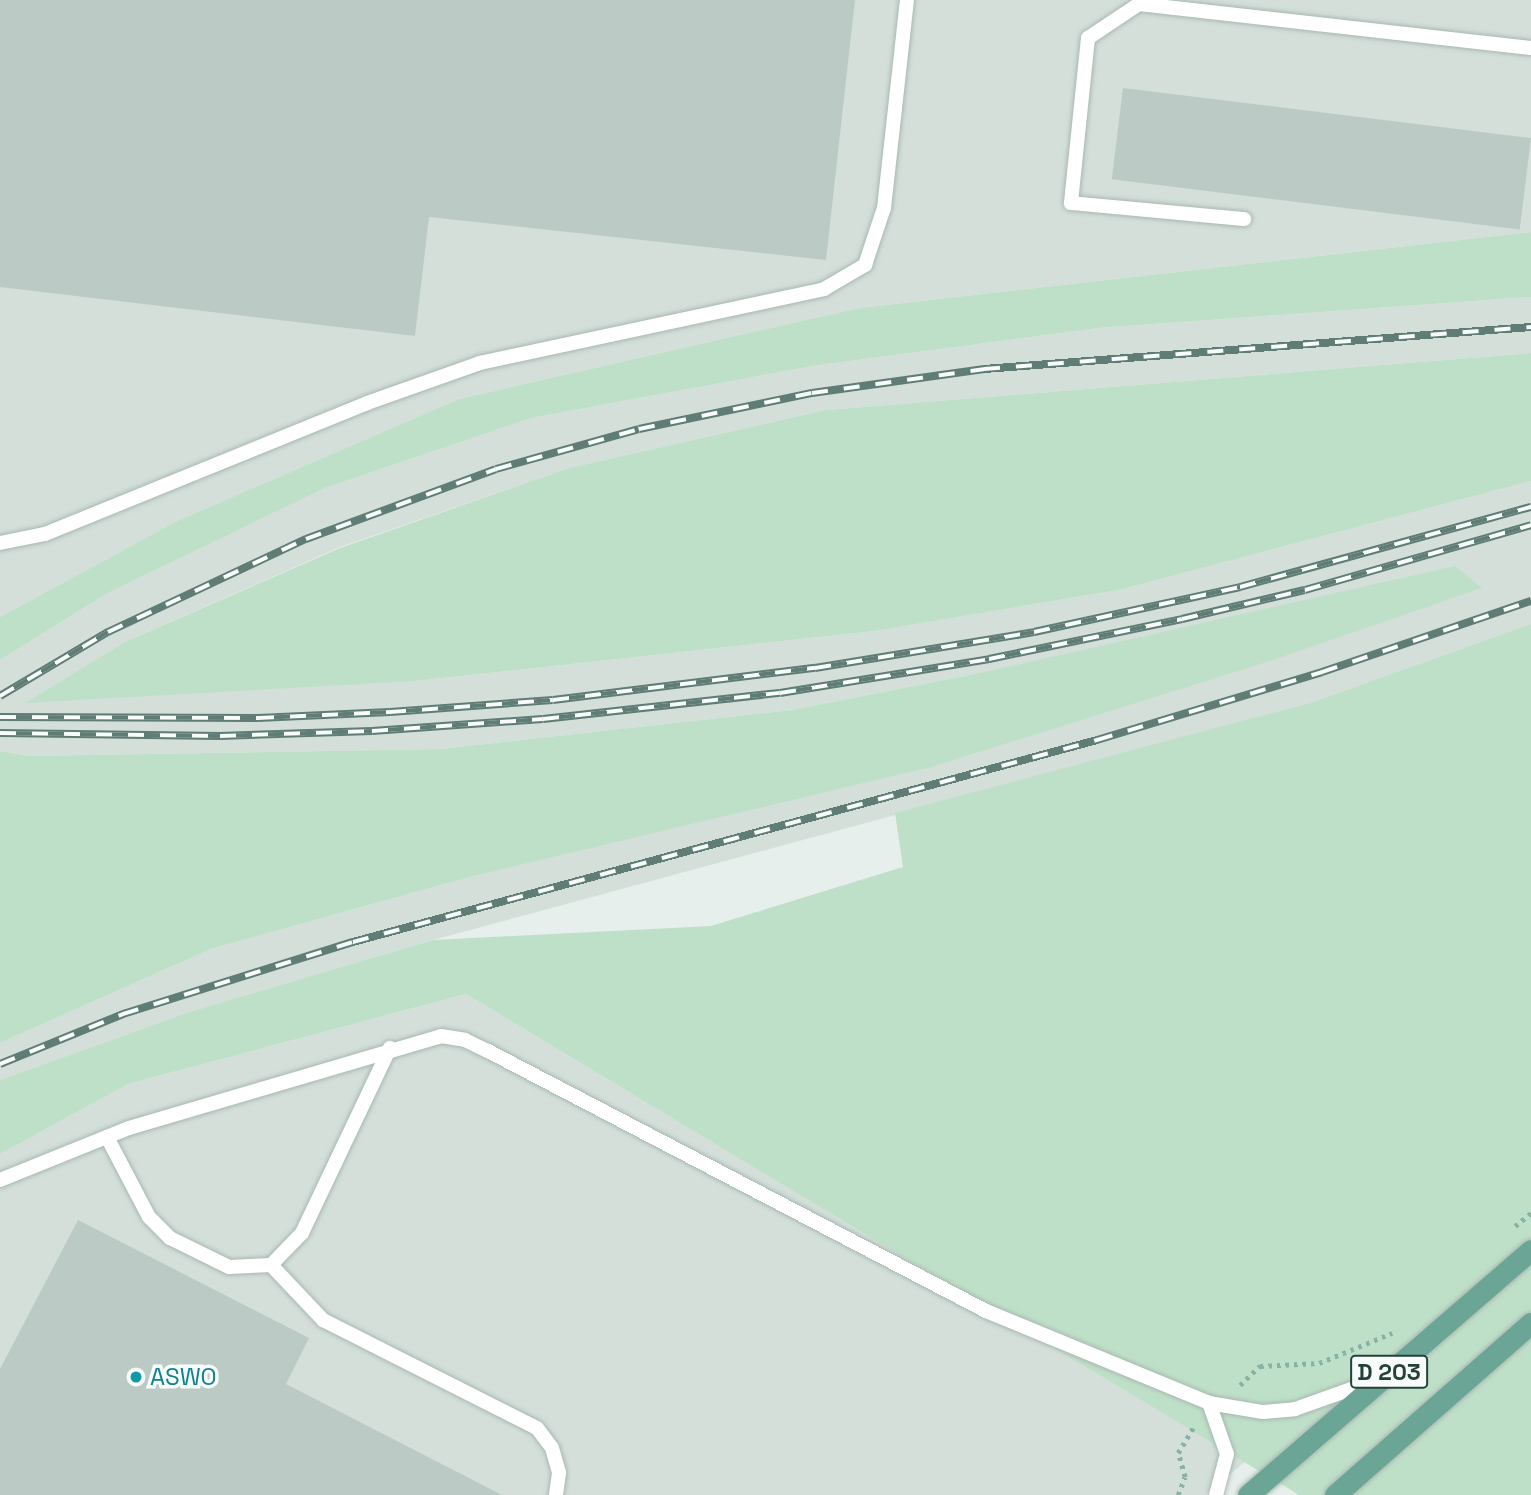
<!DOCTYPE html>
<html>
<head>
<meta charset="utf-8">
<style>
	body { margin:0 }
	#map { position:relative; width:1531px; height:1495px; overflow:hidden; background:#e6efeb; font-family:"Space Grotesk",sans-serif }
	div>[style] { position:absolute }
	[style*='--x'] { left:calc(var(--x)*1px); top:calc(var(--y)*1px); width:calc(var(--w)*1px); rotate:calc(var(--a)*1deg) }
	.built>* { inset:0; background:#d4dfda }
	.green>* { inset:0; background:#bfe0c8 }
	.building>* { inset:0; background:#bbcac4; transform-origin:0 0 }
	.path>* { height:4.5px; margin-top:-2.25px; transform-origin:0; background:repeating-linear-gradient(90deg,#86b3a5 0 3.5px,transparent 0 8.5px) }
	.roads { filter:drop-shadow(0 0 2px #a8b8b2) drop-shadow(0 0 2px #a8b8b2) }
	.lane>* { height:14px; margin:-7px; padding:0 7px; transform-origin:7px; border-radius:7px; background:#fff }
	.primary>* { height:21px; margin:-10.5px; padding:0 10.5px; transform-origin:10.5px; border-radius:10.5px; background:#6aa596 }
	.rail>* { height:8px; margin-top:-4px; transform-origin:0; background:repeating-linear-gradient(90deg,#f7fbf9 0 16px,#5f7d75 0 32px); box-sizing:border-box; border-block:2px solid #5f7d75 }
	.dots>* { width:19px; height:19px; translate:-50% -50%; box-sizing:border-box; border:4px solid #f7fbf9; border-radius:50% }
	span { translate:-50% -50%; white-space:nowrap; text-align:center; line-height:1.15; -webkit-text-stroke:7px #f7fbf9; paint-order:stroke }
	.shield-label span { padding:2px 5px; background:#f7fbf9; border:2px solid; border-radius:5px; -webkit-text-stroke-width:0 }
	.shield-label { font-size:23px; color:#24423a; font-weight:700 }
	.culture-label { font-size:24px; color:#0d838f }
	.left { translate:0 -50%; text-align:left }
</style>
</head>
<body>
<div id="map">
	<div class="built">
		<div style="clip-path:polygon(0 0,1531px 0,1531px 232px,859px 308px,459px 399px,177px 521px,0 617px)"></div>
		<div style="clip-path:polygon(1531px 297px,1531px 353px,826px 410px,569px 468px,340px 547px,127px 641px,415px 681px,875px 631px,1119px 590px,1531px 481px,1531px 624px,1310px 703px,433px 940px,189px 1012px,0 1080px,0 1043px,211px 949px,473px 876px,985px 672px,792px 710px,441px 749px,28px 756px,0 751px,0 660px,108px 593px,325px 488px,531px 418px,812px 366px,1098px 328px)"></div>
		<div style="clip-path:polygon(466px 994px,1245px 1462px,1205px 1495px,0 1495px,0 1154px,128px 1084px)"></div>
	</div>
	<div class="green">
		<div style="clip-path:polygon(1531px 232px,1531px 297px,1098px 328px,812px 366px,531px 418px,325px 488px,108px 593px,0 660px,0 617px,177px 521px,459px 399px,859px 308px)"></div>
		<div style="clip-path:polygon(1531px 353px,1531px 481px,1119px 590px,875px 631px,415px 681px,25px 703px,127px 641px,340px 548px,569px 468px,826px 410px)"></div>
		<div style="clip-path:polygon(1455px 566px,1482px 588px,1270px 661px,931px 767px,473px 876px,211px 949px,0 1043px,0 751px,28px 756px,441px 749px,792px 710px,985px 672px)"></div>
		<div style="clip-path:polygon(1531px 624px,1531px 1495px,1299px 1495px,466px 994px,128px 1084px,0 1154px,0 1080px,189px 1012px,433px 940px,711px 926px,903px 867px,895px 813px,1310px 703px)"></div>
	</div>
	<div class="building">
		<div style="clip-path:polygon(0 0,855px 0,826px 260px,429px 217px,415px 336px,0 287px)"></div>
		<div style="left:1123px;top:88px;width:411px;height:92px;rotate:7deg"></div>
		<div style="clip-path:polygon(78px 1220px,309px 1338px,286px 1384px,502px 1495px,0 1495px,0 1369px)"></div>
	</div>
	<div class="path">
		<div style="--x:1515;--y:1226;--w:21;--a:-39"></div>
		<div style="--x:1240;--y:1385;--w:28;--a:-44"></div>
		<div style="--x:1260;--y:1366;--w:59;--a:-2.9"></div>
		<div style="--x:1319;--y:1363;--w:79;--a:-22.3"></div>
		<div style="--x:1178;--y:1495;--w:19;--a:-69"></div>
		<div style="--x:1185;--y:1477;--w:25;--a:-106"></div>
		<div style="--x:1178;--y:1453;--w:31;--a:-59"></div>
	</div>
	<div class="roads">
		<div class="lane">
			<div style="--x:1140;--y:0;--w:4;--a:104"></div>
			<div style="--x:1139;--y:4;--w:394;--a:6.4"></div>
			<div style="--x:1139;--y:4;--w:61;--a:146.3"></div>
			<div style="--x:1088;--y:38;--w:166;--a:95.9"></div>
			<div style="--x:1071;--y:203;--w:174;--a:5.3"></div>
			<div style="--x:0;--y:543;--w:46;--a:-11.3"></div>
			<div style="--x:45;--y:534;--w:348;--a:-22.1"></div>
			<div style="--x:367;--y:403;--w:120;--a:-19.5"></div>
			<div style="--x:480;--y:363;--w:352;--a:-12.1"></div>
			<div style="--x:824;--y:289;--w:48;--a:-30.3"></div>
			<div style="--x:865;--y:265;--w:60;--a:-71.6"></div>
			<div style="--x:884;--y:208;--w:209;--a:-83.7"></div>
			<div style="--x:107;--y:1137;--w:90;--a:62.3"></div>
			<div style="--x:149;--y:1217;--w:30;--a:45"></div>
			<div style="--x:170;--y:1238;--w:66;--a:26.2"></div>
			<div style="--x:229;--y:1267;--w:42;--a:-2.7"></div>
			<div style="--x:271;--y:1265;--w:45;--a:-45.9"></div>
			<div style="--x:302;--y:1233;--w:205;--a:-64.6"></div>
			<div style="--x:0;--y:1180;--w:139;--a:-22"></div>
			<div style="--x:129;--y:1128;--w:325;--a:-16.4"></div>
			<div style="--x:441;--y:1036;--w:24;--a:9"></div>
			<div style="--x:465;--y:1040;--w:25;--a:26"></div>
			<div style="--x:488;--y:1051;--w:562;--a:27.57"></div>
			<div style="--x:986;--y:1311;--w:241;--a:22.4"></div>
			<div style="--x:1209;--y:1403;--w:55;--a:9.5"></div>
			<div style="--x:1263;--y:1412;--w:32;--a:-5"></div>
			<div style="--x:1295;--y:1409;--w:81;--a:-19.6"></div>
			<div style="--x:271;--y:1265;--w:76;--a:46.6"></div>
			<div style="--x:323;--y:1320;--w:240;--a:26.8"></div>
			<div style="--x:537;--y:1428;--w:25;--a:53"></div>
			<div style="--x:552;--y:1448;--w:26;--a:74"></div>
			<div style="--x:559;--y:1473;--w:22;--a:98"></div>
			<div style="--x:1209;--y:1403;--w:54;--a:70.6"></div>
			<div style="--x:1227;--y:1454;--w:42;--a:105"></div>
		</div>
		<div class="primary">
			<div style="--x:1248;--y:1495;--w:374;--a:-40.9"></div>
			<div style="--x:1335;--y:1495;--w:261;--a:-41.3"></div>
		</div>
	</div>
	<div class="rail">
		<div style="--x:0;--y:696;--w:126;--a:-30.7"></div>
		<div style="--x:108;--y:632;--w:219;--a:-25.2"></div>
		<div style="--x:306;--y:539;--w:202;--a:-20.2"></div>
		<div style="--x:496;--y:469;--w:148;--a:-15.6"></div>
		<div style="--x:639;--y:429;--w:177;--a:-11.8"></div>
		<div style="--x:812;--y:393;--w:174;--a:-7.9"></div>
		<div style="--x:984;--y:369;--w:549;--a:-4.39"></div>
		<div style="--x:0;--y:717;--w:258;--a:0.2"></div>
		<div style="--x:258;--y:718;--w:132;--a:-2.6"></div>
		<div style="--x:390;--y:712;--w:163;--a:-4.2"></div>
		<div style="--x:553;--y:700;--w:264;--a:-7"></div>
		<div style="--x:815;--y:668;--w:222;--a:-9.3"></div>
		<div style="--x:1034;--y:632;--w:211;--a:-12.3"></div>
		<div style="--x:1240;--y:587;--w:302;--a:-15.4"></div>
		<div style="--x:0;--y:733;--w:220;--a:0.8"></div>
		<div style="--x:220;--y:736;--w:152;--a:-1.9"></div>
		<div style="--x:372;--y:731;--w:171;--a:-4"></div>
		<div style="--x:543;--y:719;--w:238;--a:-6.3"></div>
		<div style="--x:780;--y:693;--w:212;--a:-9.2"></div>
		<div style="--x:989;--y:659;--w:197;--a:-11.7"></div>
		<div style="--x:1182;--y:619;--w:126;--a:-13.3"></div>
		<div style="--x:1305;--y:590;--w:235;--a:-16"></div>
		<div style="--x:0;--y:1064;--w:133;--a:-22.1"></div>
		<div style="--x:123;--y:1014;--w:241;--a:-17.4"></div>
		<div style="--x:353;--y:942;--w:771;--a:-15.19"></div>
		<div style="--x:1097;--y:740;--w:235;--a:-16.8"></div>
		<div style="--x:1322;--y:672;--w:221;--a:-18.8"></div>
	</div>
	<div class="dots">
		<div style="left:136px;top:1377px;background:#0f9aa8"></div>
	</div>
	<div class="shield-label">
		<span style="left:1389px;top:1372px">D 203</span>
	</div>
	<div class="culture-label">
		<span class="left" style="left:150px;top:1377px">ASWO</span>
	</div>
</div>
</body>
</html>
